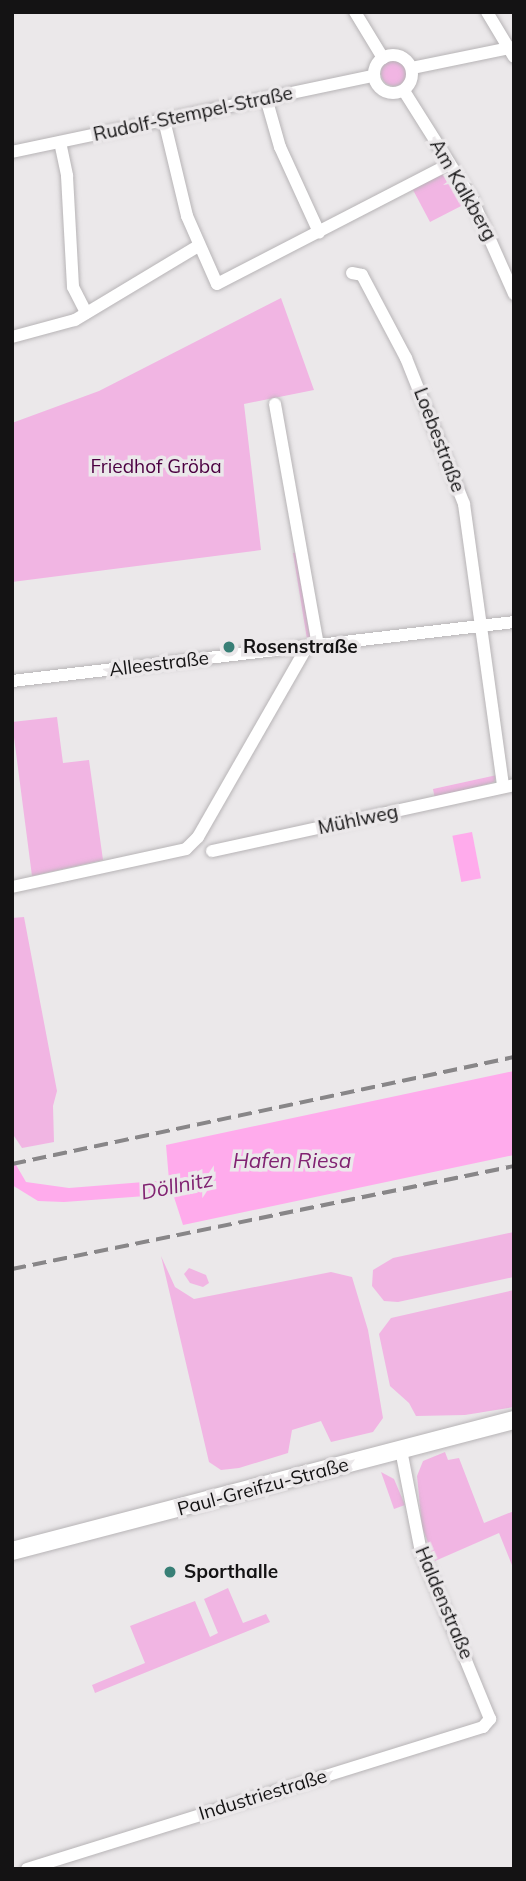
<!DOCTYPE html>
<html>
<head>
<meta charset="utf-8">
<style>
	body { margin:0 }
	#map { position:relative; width:526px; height:1881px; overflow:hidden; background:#ebe8ea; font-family:Mulish,sans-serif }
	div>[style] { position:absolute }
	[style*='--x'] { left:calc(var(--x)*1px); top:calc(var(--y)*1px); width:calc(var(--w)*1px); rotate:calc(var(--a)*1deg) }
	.green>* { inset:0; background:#f1b5e3 }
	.round { border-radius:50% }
	.water>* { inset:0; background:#ffabec; transform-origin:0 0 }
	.roads { filter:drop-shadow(0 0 2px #b7b4b6) drop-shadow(0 0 2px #b7b4b6) }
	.minor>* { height:12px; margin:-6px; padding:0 6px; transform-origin:6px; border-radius:6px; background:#fff }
	.minor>.ring { margin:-6px; padding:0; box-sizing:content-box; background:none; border:12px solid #fff; border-radius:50% }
	.secondary>* { height:18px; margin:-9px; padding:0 9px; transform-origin:9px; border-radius:9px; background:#fff }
	.rail>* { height:3.5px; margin-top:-1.75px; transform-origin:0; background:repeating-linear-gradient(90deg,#888688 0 14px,transparent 0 21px) }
	.dots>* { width:19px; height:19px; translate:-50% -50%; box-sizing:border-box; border:4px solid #ebe8ea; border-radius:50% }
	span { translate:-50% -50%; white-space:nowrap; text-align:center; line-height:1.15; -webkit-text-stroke:7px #ebe8ea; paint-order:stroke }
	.street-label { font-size:19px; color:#141314 }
	.park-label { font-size:19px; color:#4b0041 }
	.poi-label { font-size:19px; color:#141314; font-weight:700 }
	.left { translate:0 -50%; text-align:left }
	.water-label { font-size:21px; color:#812372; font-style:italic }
	.frame { position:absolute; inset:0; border:14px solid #141314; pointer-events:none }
</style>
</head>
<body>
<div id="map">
	<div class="green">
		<div class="round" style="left:381px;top:60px;width:26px;height:26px"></div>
		<div style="clip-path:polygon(442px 173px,447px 182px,443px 185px,449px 184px,467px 203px,430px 222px,412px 188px)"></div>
		<div style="clip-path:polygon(281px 298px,314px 390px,244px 404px,261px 550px,12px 582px,12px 423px,99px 391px)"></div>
		<div style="clip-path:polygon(299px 552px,311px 638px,307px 639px,293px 553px)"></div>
		<div style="clip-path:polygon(57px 717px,63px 763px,89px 760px,103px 860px,32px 876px,12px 722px)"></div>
		<div style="clip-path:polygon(497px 775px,494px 782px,435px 799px,433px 789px)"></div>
		<div style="clip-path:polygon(24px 917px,57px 1091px,53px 1106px,54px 1142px,22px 1148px,12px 1133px,12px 918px)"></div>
		<div style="clip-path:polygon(514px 1232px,514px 1277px,398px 1302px,384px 1301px,372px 1286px,373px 1270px,393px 1258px)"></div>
		<div style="clip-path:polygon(161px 1256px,175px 1287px,194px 1299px,331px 1272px,352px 1277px,368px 1330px,383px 1418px,373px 1432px,331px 1442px,321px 1421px,292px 1430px,288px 1453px,239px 1468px,221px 1470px,209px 1462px)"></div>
		<div style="clip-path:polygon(189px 1268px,206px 1275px,209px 1283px,203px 1287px,190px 1283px,184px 1274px)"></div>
		<div style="clip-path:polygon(514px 1290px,514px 1407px,465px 1415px,416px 1416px,409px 1403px,390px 1386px,379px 1334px,391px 1318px)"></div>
		<div style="clip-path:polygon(445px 1452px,448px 1460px,459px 1458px,484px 1523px,514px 1511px,514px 1570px,499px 1533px,435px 1561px,422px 1527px,417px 1476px,423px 1461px)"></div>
		<div style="clip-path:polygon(381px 1472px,394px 1479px,405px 1505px,394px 1509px)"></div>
		<div style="clip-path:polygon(228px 1588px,243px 1623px,266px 1614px,270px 1622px,95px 1693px,92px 1685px,145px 1663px,130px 1626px,195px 1601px,210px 1637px,218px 1633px,204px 1599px)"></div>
	</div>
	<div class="water">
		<div style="left:472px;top:832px;width:47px;height:20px;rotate:79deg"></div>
		<div style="clip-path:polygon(514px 1071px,514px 1155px,183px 1225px,173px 1194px,64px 1202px,38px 1201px,12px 1185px,12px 1158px,26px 1182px,69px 1188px,169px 1180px,166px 1145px)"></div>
	</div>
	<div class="roads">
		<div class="minor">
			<div style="--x:355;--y:12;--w:54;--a:58.7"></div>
			<div style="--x:487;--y:12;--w:52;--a:59"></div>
			<div class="ring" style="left:374px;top:55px;width:26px;height:26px"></div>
			<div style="--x:412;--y:68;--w:104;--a:-11.6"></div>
			<div style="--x:404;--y:91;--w:128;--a:57.8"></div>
			<div style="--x:472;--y:199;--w:104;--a:66.1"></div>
			<div style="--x:266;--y:98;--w:51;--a:74.1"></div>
			<div style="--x:280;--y:147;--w:94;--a:65.4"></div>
			<div style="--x:164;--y:120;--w:99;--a:76.5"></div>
			<div style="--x:187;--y:216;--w:74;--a:66.2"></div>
			<div style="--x:217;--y:284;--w:261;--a:-27.3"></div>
			<div style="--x:60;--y:142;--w:35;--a:78"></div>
			<div style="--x:67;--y:176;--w:111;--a:86.9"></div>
			<div style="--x:73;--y:287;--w:29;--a:63"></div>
			<div style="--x:12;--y:152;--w:370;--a:-11.9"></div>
			<div style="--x:352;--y:273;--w:10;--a:11"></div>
			<div style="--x:362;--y:275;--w:94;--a:62.1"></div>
			<div style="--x:406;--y:358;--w:157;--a:68.3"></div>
			<div style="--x:464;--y:504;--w:285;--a:82.1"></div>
			<div style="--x:12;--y:337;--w:65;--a:-15.1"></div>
			<div style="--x:75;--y:320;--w:144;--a:-31"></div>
			<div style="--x:275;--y:404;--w:245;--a:79.9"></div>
			<div style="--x:12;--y:681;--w:505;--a:-6.7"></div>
			<div style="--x:212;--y:851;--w:309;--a:-12.3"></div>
			<div style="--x:12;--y:887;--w:178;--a:-12.3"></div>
			<div style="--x:186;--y:849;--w:17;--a:-45"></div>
			<div style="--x:198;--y:837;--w:219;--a:-60.2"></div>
			<div style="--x:27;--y:1869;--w:478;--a:-17.3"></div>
			<div style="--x:483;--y:1727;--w:11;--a:-49"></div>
			<div style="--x:490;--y:1719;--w:181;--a:-112.4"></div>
			<div style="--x:421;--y:1552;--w:104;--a:-101.1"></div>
		</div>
		<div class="secondary">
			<div style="--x:12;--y:1551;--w:519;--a:-14.63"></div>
		</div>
	</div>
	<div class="rail">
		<div style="--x:12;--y:1164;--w:513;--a:-12.03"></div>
		<div style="--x:12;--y:1269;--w:512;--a:-11.59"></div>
	</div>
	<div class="dots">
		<div style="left:229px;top:647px;background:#387f76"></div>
		<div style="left:170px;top:1572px;background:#387f76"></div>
	</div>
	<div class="street-label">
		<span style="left:193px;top:114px;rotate:-12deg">Rudolf-Stempel-Straße</span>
		<span style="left:463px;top:190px;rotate:60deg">Am Kalkberg</span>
		<span style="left:439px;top:440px;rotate:69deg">Loebestraße</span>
		<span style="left:159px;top:664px;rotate:-7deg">Alleestraße</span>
		<span style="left:358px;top:820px;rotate:-12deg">Mühlweg</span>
		<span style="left:263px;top:1487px;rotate:-15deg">Paul-Greifzu-Straße</span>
		<span style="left:444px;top:1603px;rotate:67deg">Haldenstraße</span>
		<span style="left:263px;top:1795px;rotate:-17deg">Industriestraße</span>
	</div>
	<div class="park-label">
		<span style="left:156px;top:467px">Friedhof Gröba</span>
	</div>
	<div class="poi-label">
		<span class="left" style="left:243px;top:647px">Rosenstraße</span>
		<span class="left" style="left:184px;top:1572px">Sporthalle</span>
	</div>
	<div class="water-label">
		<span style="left:292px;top:1160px">Hafen Riesa</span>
		<span style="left:177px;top:1185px;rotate:-11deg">Döllnitz</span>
	</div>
	<div class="frame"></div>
</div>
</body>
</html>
